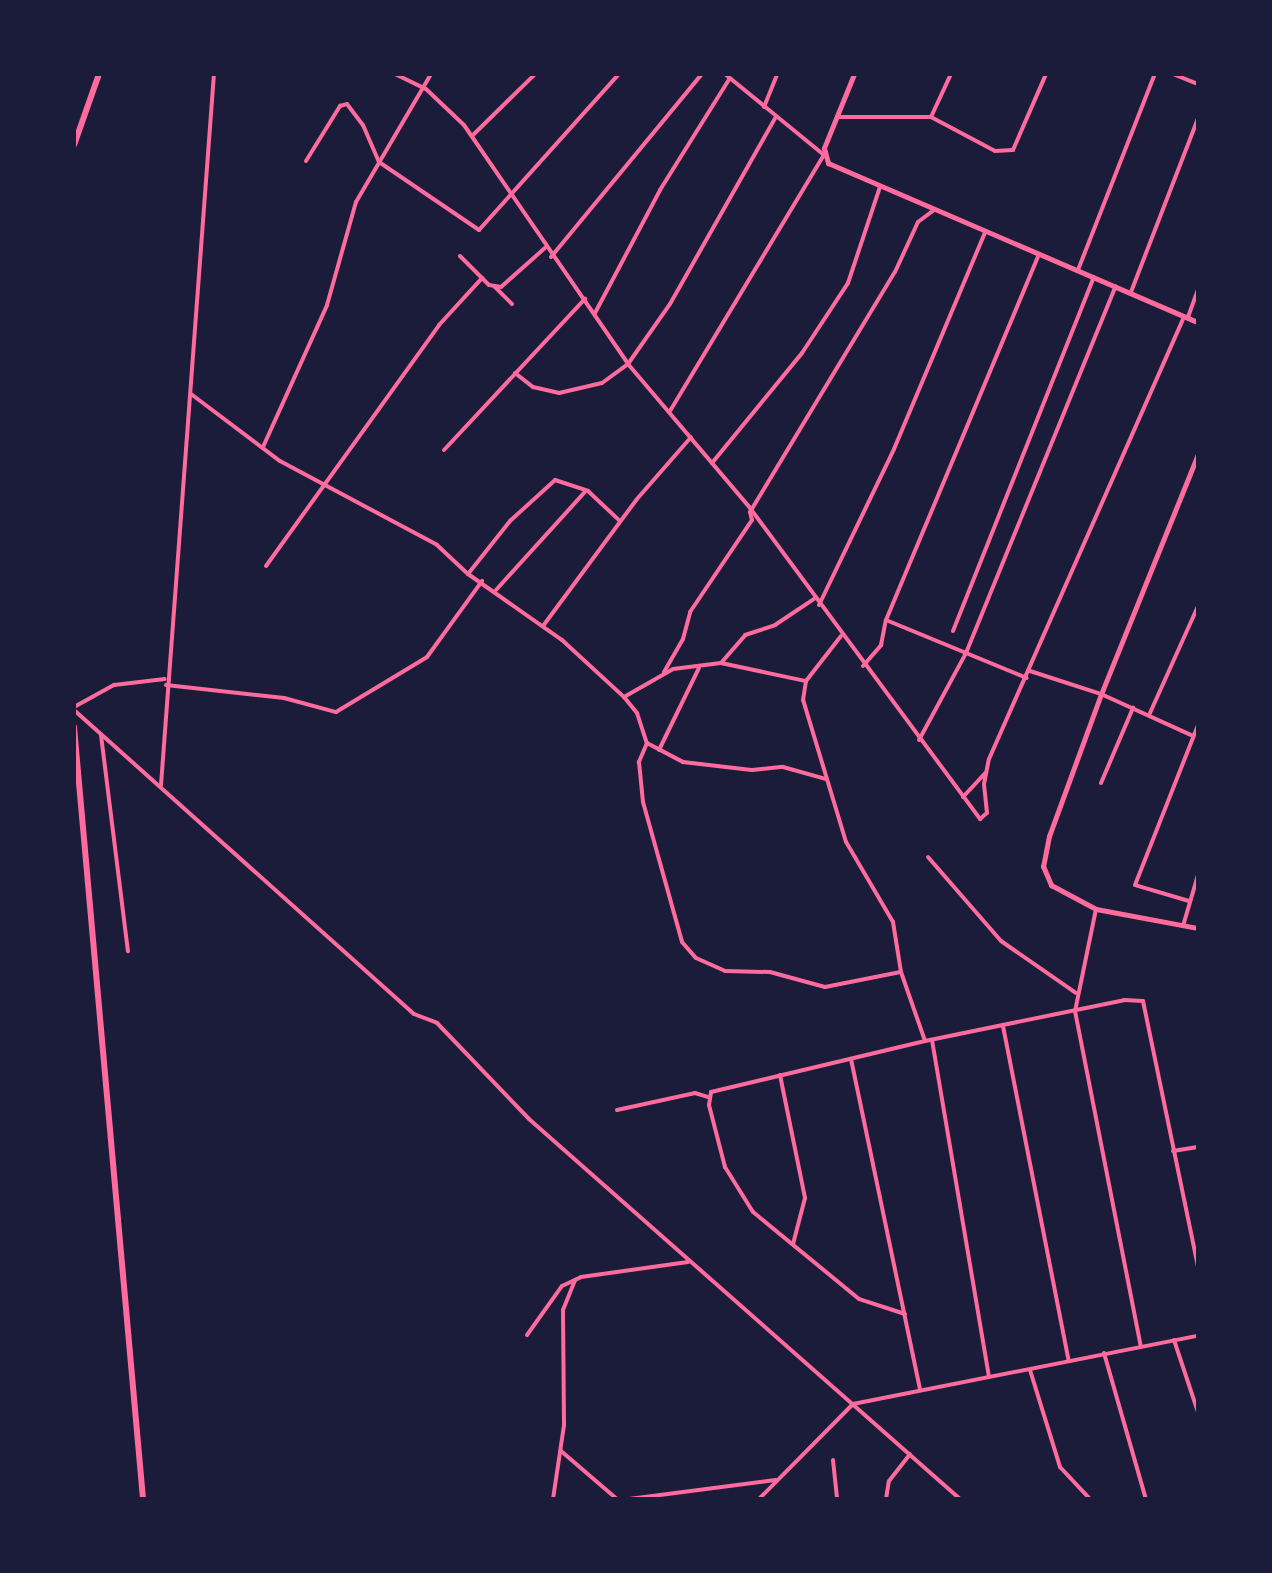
<!DOCTYPE html>
<html>
<head>
<meta charset="utf-8">
<style>
	body { margin:0 }
	#map { position:relative; width:1272px; height:1573px; overflow:hidden; background:#1b1b3a; font-family:"PT Sans",sans-serif }
	div>[style] { position:absolute }
	[style*='--x'] { left:calc(var(--x)*1px); top:calc(var(--y)*1px); width:calc(var(--w)*1px); rotate:calc(var(--a)*1deg) }
	.minor>* { height:4px; margin:-2px; padding:0 2px; transform-origin:2px; border-radius:2px; background:#ff6b9d }
	.tertiary>* { height:5px; margin:-2.5px; padding:0 2.5px; transform-origin:2.5px; border-radius:2.5px; background:#ff6b9d }
	.trunk>* { height:6px; margin:-3px; padding:0 3px; transform-origin:3px; border-radius:3px; background:#ff6b9d }
	span { translate:-50% -50%; white-space:nowrap; text-align:center; line-height:1.15; -webkit-text-stroke:6px #1b1b3a; paint-order:stroke }
	.frame { position:absolute; inset:0; border:76px solid #1b1b3a; pointer-events:none }
</style>
</head>
<body>
<div id="map">
	<div class="minor">
		<div style="--x:395;--y:74;--w:34;--a:26"></div>
		<div style="--x:426;--y:89;--w:52;--a:43.5"></div>
		<div style="--x:464;--y:125;--w:290;--a:55.5"></div>
		<div style="--x:628;--y:364;--w:189;--a:49.7"></div>
		<div style="--x:750;--y:508;--w:387;--a:53.5"></div>
		<div style="--x:980;--y:819;--w:9;--a:-41"></div>
		<div style="--x:987;--y:813;--w:29;--a:-96"></div>
		<div style="--x:984;--y:784;--w:25;--a:-79"></div>
		<div style="--x:989;--y:759;--w:483;--a:-66.2"></div>
		<div style="--x:1173;--y:74;--w:27;--a:22"></div>
		<div style="--x:764;--y:107;--w:35;--a:-68"></div>
		<div style="--x:837;--y:117;--w:94;--a:0"></div>
		<div style="--x:931;--y:117;--w:47;--a:-65.1"></div>
		<div style="--x:931;--y:117;--w:72;--a:28"></div>
		<div style="--x:995;--y:151;--w:18;--a:-3"></div>
		<div style="--x:1013;--y:150;--w:83;--a:-66.5"></div>
		<div style="--x:472;--y:136;--w:88;--a:-44.5"></div>
		<div style="--x:306;--y:161;--w:65;--a:-58.3"></div>
		<div style="--x:340;--y:106;--w:7;--a:-16"></div>
		<div style="--x:347;--y:104;--w:26;--a:53"></div>
		<div style="--x:363;--y:125;--w:40;--a:66.6"></div>
		<div style="--x:379;--y:162;--w:121;--a:34.2"></div>
		<div style="--x:479;--y:230;--w:210;--a:-48.1"></div>
		<div style="--x:460;--y:256;--w:41;--a:45"></div>
		<div style="--x:489;--y:285;--w:12;--a:9"></div>
		<div style="--x:501;--y:287;--w:59;--a:-41.6"></div>
		<div style="--x:551;--y:257;--w:237;--a:-50.5"></div>
		<div style="--x:1078;--y:270;--w:211;--a:-68.6"></div>
		<div style="--x:495;--y:287;--w:24;--a:45"></div>
		<div style="--x:1131;--y:292;--w:186;--a:-68.9"></div>
		<div style="--x:595;--y:313;--w:139;--a:-62.1"></div>
		<div style="--x:660;--y:190;--w:132;--a:-58"></div>
		<div style="--x:1188;--y:317;--w:30;--a:-70"></div>
		<div style="--x:515;--y:373;--w:23;--a:38"></div>
		<div style="--x:533;--y:387;--w:27;--a:13"></div>
		<div style="--x:559;--y:393;--w:44;--a:-13.1"></div>
		<div style="--x:602;--y:383;--w:32;--a:-36"></div>
		<div style="--x:628;--y:364;--w:73;--a:-55"></div>
		<div style="--x:670;--y:304;--w:215;--a:-60.5"></div>
		<div style="--x:191;--y:394;--w:111;--a:37"></div>
		<div style="--x:280;--y:461;--w:178;--a:28.1"></div>
		<div style="--x:437;--y:545;--w:42;--a:43.1"></div>
		<div style="--x:468;--y:574;--w:115;--a:35.1"></div>
		<div style="--x:562;--y:640;--w:84;--a:42.6"></div>
		<div style="--x:624;--y:697;--w:21;--a:51"></div>
		<div style="--x:637;--y:713;--w:32;--a:72"></div>
		<div style="--x:647;--y:743;--w:21;--a:113"></div>
		<div style="--x:639;--y:762;--w:40;--a:84.3"></div>
		<div style="--x:643;--y:802;--w:145;--a:74.4"></div>
		<div style="--x:682;--y:942;--w:21;--a:49"></div>
		<div style="--x:696;--y:958;--w:32;--a:24"></div>
		<div style="--x:725;--y:971;--w:45;--a:1.3"></div>
		<div style="--x:770;--y:972;--w:57;--a:15.3"></div>
		<div style="--x:825;--y:987;--w:77;--a:-11.2"></div>
		<div style="--x:901;--y:972;--w:51;--a:-99.1"></div>
		<div style="--x:893;--y:922;--w:93;--a:-120.4"></div>
		<div style="--x:846;--y:842;--w:148;--a:-106.8"></div>
		<div style="--x:803;--y:700;--w:19;--a:-81"></div>
		<div style="--x:806;--y:681;--w:57;--a:-52.1"></div>
		<div style="--x:670;--y:411;--w:299;--a:-59"></div>
		<div style="--x:824;--y:155;--w:128;--a:-140.7"></div>
		<div style="--x:263;--y:447;--w:156;--a:-65.7"></div>
		<div style="--x:327;--y:305;--w:107;--a:-74.3"></div>
		<div style="--x:356;--y:202;--w:148;--a:-59.6"></div>
		<div style="--x:444;--y:450;--w:207;--a:-47"></div>
		<div style="--x:712;--y:463;--w:142;--a:-50.7"></div>
		<div style="--x:802;--y:353;--w:84;--a:-56.7"></div>
		<div style="--x:848;--y:283;--w:101;--a:-71.6"></div>
		<div style="--x:266;--y:566;--w:297;--a:-54.3"></div>
		<div style="--x:439;--y:325;--w:64;--a:-47.5"></div>
		<div style="--x:468;--y:574;--w:68;--a:-51.6"></div>
		<div style="--x:510;--y:521;--w:61;--a:-42.3"></div>
		<div style="--x:555;--y:480;--w:35;--a:18"></div>
		<div style="--x:588;--y:491;--w:44;--a:43.2"></div>
		<div style="--x:496;--y:590;--w:132;--a:-47.8"></div>
		<div style="--x:819;--y:605;--w:173;--a:-64.3"></div>
		<div style="--x:894;--y:449;--w:235;--a:-67.2"></div>
		<div style="--x:886;--y:620;--w:152;--a:22.4"></div>
		<div style="--x:543;--y:626;--w:158;--a:-53.5"></div>
		<div style="--x:637;--y:499;--w:82;--a:-48.9"></div>
		<div style="--x:953;--y:631;--w:381;--a:-68.3"></div>
		<div style="--x:721;--y:663;--w:37;--a:-49"></div>
		<div style="--x:745;--y:635;--w:32;--a:-18"></div>
		<div style="--x:775;--y:625;--w:47;--a:-33.7"></div>
		<div style="--x:863;--y:666;--w:28;--a:-49"></div>
		<div style="--x:881;--y:645;--w:25;--a:-79"></div>
		<div style="--x:886;--y:620;--w:397;--a:-67.3"></div>
		<div style="--x:1030;--y:671;--w:75;--a:17.9"></div>
		<div style="--x:1101;--y:694;--w:101;--a:24.5"></div>
		<div style="--x:664;--y:672;--w:38;--a:-60"></div>
		<div style="--x:683;--y:639;--w:28;--a:-75"></div>
		<div style="--x:690;--y:612;--w:111;--a:-56"></div>
		<div style="--x:752;--y:520;--w:8;--a:-104"></div>
		<div style="--x:750;--y:512;--w:280;--a:-58.9"></div>
		<div style="--x:895;--y:272;--w:55;--a:-65.3"></div>
		<div style="--x:918;--y:222;--w:21;--a:-37"></div>
		<div style="--x:166;--y:685;--w:119;--a:6.3"></div>
		<div style="--x:284;--y:698;--w:54;--a:15.1"></div>
		<div style="--x:336;--y:712;--w:106;--a:-31.1"></div>
		<div style="--x:427;--y:657;--w:94;--a:-54.1"></div>
		<div style="--x:624;--y:697;--w:56;--a:-29.7"></div>
		<div style="--x:673;--y:669;--w:48;--a:-7.1"></div>
		<div style="--x:721;--y:663;--w:87;--a:12"></div>
		<div style="--x:74;--y:707;--w:46;--a:-28.8"></div>
		<div style="--x:114;--y:685;--w:51;--a:-6.7"></div>
		<div style="--x:74;--y:710;--w:456;--a:41.8"></div>
		<div style="--x:414;--y:1014;--w:25;--a:21"></div>
		<div style="--x:437;--y:1023;--w:133;--a:46.2"></div>
		<div style="--x:529;--y:1119;--w:575;--a:41.4"></div>
		<div style="--x:1150;--y:713;--w:117;--a:-65.8"></div>
		<div style="--x:101;--y:735;--w:218;--a:82.9"></div>
		<div style="--x:919;--y:740;--w:99;--a:-61.6"></div>
		<div style="--x:966;--y:653;--w:396;--a:-67.8"></div>
		<div style="--x:647;--y:743;--w:41;--a:27.8"></div>
		<div style="--x:683;--y:762;--w:69;--a:6.6"></div>
		<div style="--x:752;--y:770;--w:31;--a:-6"></div>
		<div style="--x:783;--y:767;--w:45;--a:15.6"></div>
		<div style="--x:659;--y:750;--w:91;--a:-64"></div>
		<div style="--x:1101;--y:783;--w:82;--a:-66.9"></div>
		<div style="--x:161;--y:785;--w:713;--a:-85.74"></div>
		<div style="--x:963;--y:797;--w:33;--a:-47"></div>
		<div style="--x:928;--y:857;--w:111;--a:49"></div>
		<div style="--x:1001;--y:941;--w:91;--a:34.7"></div>
		<div style="--x:1189;--y:901;--w:56;--a:-163.5"></div>
		<div style="--x:1135;--y:885;--w:172;--a:-68.5"></div>
		<div style="--x:1096;--y:909;--w:104;--a:101.6"></div>
		<div style="--x:1075;--y:1011;--w:341;--a:78.9"></div>
		<div style="--x:1183;--y:926;--w:53;--a:-73.6"></div>
		<div style="--x:901;--y:972;--w:73;--a:70.8"></div>
		<div style="--x:1003;--y:1026;--w:341;--a:78.9"></div>
		<div style="--x:932;--y:1040;--w:341;--a:80.4"></div>
		<div style="--x:851;--y:1059;--w:336;--a:78.2"></div>
		<div style="--x:780;--y:1075;--w:126;--a:78.5"></div>
		<div style="--x:805;--y:1198;--w:48;--a:104.6"></div>
		<div style="--x:617;--y:1110;--w:80;--a:-12.3"></div>
		<div style="--x:695;--y:1093;--w:14;--a:17"></div>
		<div style="--x:1173;--y:1151;--w:25;--a:-9"></div>
		<div style="--x:905;--y:1314;--w:48;--a:-161.9"></div>
		<div style="--x:859;--y:1299;--w:137;--a:-140.6"></div>
		<div style="--x:753;--y:1212;--w:53;--a:-121.9"></div>
		<div style="--x:725;--y:1167;--w:64;--a:-104.5"></div>
		<div style="--x:709;--y:1105;--w:13;--a:-81"></div>
		<div style="--x:711;--y:1092;--w:220;--a:-13.4"></div>
		<div style="--x:925;--y:1041;--w:203;--a:-11.6"></div>
		<div style="--x:1124;--y:1000;--w:19;--a:3"></div>
		<div style="--x:1143;--y:1001;--w:272;--a:78.3"></div>
		<div style="--x:527;--y:1335;--w:60;--a:-54.5"></div>
		<div style="--x:562;--y:1286;--w:21;--a:-25"></div>
		<div style="--x:581;--y:1277;--w:108;--a:-8"></div>
		<div style="--x:1174;--y:1340;--w:76;--a:71.6"></div>
		<div style="--x:1104;--y:1353;--w:152;--a:74"></div>
		<div style="--x:1030;--y:1370;--w:102;--a:72.8"></div>
		<div style="--x:1060;--y:1467;--w:44;--a:46.8"></div>
		<div style="--x:561;--y:1451;--w:74;--a:40.6"></div>
		<div style="--x:833;--y:1460;--w:39;--a:84"></div>
		<div style="--x:553;--y:1499;--w:75;--a:-81.5"></div>
		<div style="--x:564;--y:1425;--w:115;--a:-90.5"></div>
		<div style="--x:563;--y:1310;--w:32;--a:-68"></div>
		<div style="--x:629;--y:1499;--w:148;--a:-7.4"></div>
		<div style="--x:759;--y:1499;--w:134;--a:-45.3"></div>
		<div style="--x:853;--y:1404;--w:352;--a:-11.2"></div>
		<div style="--x:886;--y:1499;--w:18;--a:-81"></div>
		<div style="--x:889;--y:1481;--w:34;--a:-52"></div>
	</div>
	<div class="tertiary">
		<div style="--x:854;--y:74;--w:80;--a:112.1"></div>
		<div style="--x:824;--y:148;--w:16;--a:75"></div>
		<div style="--x:828;--y:163;--w:403;--a:23.3"></div>
		<div style="--x:1198;--y:454;--w:259;--a:112"></div>
		<div style="--x:1101;--y:694;--w:151;--a:110.1"></div>
		<div style="--x:1049;--y:836;--w:31;--a:101"></div>
		<div style="--x:1043;--y:866;--w:21;--a:67"></div>
		<div style="--x:1051;--y:885;--w:51;--a:28.1"></div>
		<div style="--x:1096;--y:909;--w:104;--a:10.6"></div>
	</div>
	<div class="trunk">
		<div style="--x:74;--y:145;--w:75;--a:-70.6"></div>
		<div style="--x:74;--y:727;--w:775;--a:84.89"></div>
	</div>
	<div class="frame"></div>
</div>
</body>
</html>
